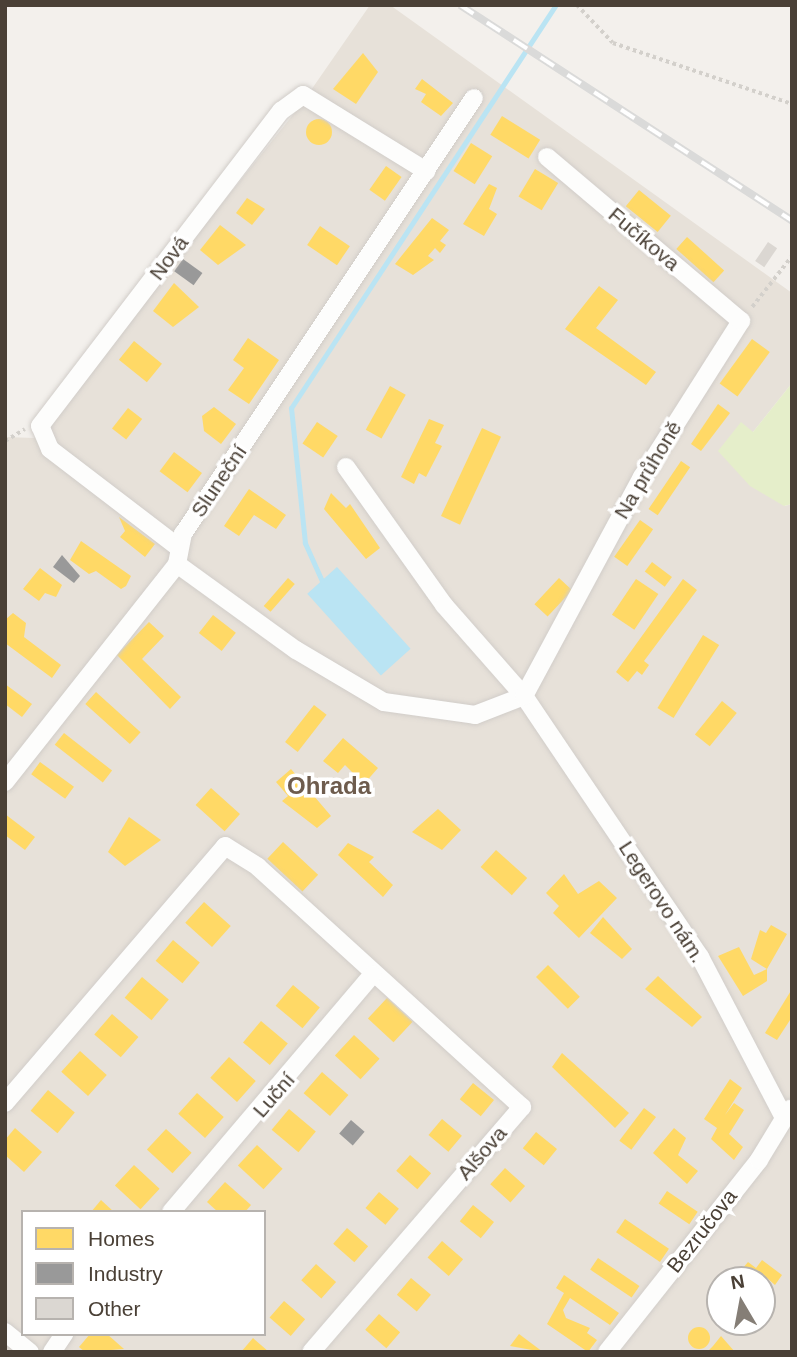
<!DOCTYPE html>
<html>
<head>
<meta charset="utf-8">
<style>
	body { margin:0 }
	#map { position:relative; width:797px; height:1357px; overflow:hidden; background:#f3f0ec; font-family:Helvetica,sans-serif }
	div>[style] { position:absolute }
	[style*='--x'] { left:calc(var(--x)*1px); top:calc(var(--y)*1px); width:calc(var(--w)*1px); rotate:calc(var(--a)*1deg) }
	.residential>* { inset:0; background:#e7e1d9 }
	.green>* { inset:0; background:#e5eeca }
	.water>* { inset:0; background:#bae4f3; transform-origin:0 0 }
	.homes>* { inset:0; background:#ffd966; transform-origin:0 0 }
	.round { border-radius:50% }
	.industry>* { inset:0; background:#999; transform-origin:0 0 }
	.stream>* { height:5px; margin:-2.5px; padding:0 2.5px; transform-origin:2.5px; border-radius:2.5px; background:#bae4f3 }
	.building>* { inset:0; background:#dbd7d2; transform-origin:0 0 }
	.path>* { height:3.5px; margin-top:-1.75px; transform-origin:0; background:repeating-linear-gradient(90deg,#d3d0cb 0 3.5px,transparent 0 7px) }
	.roads { filter:drop-shadow(0 0 2px #d1cdc9) drop-shadow(0 0 2px #d1cdc9) }
	.minor>* { height:18px; margin:-9px; padding:0 9px; transform-origin:9px; border-radius:9px; background:#fdfdfc }
	.rail>* { height:8px; margin-top:-4px; transform-origin:0; background:repeating-linear-gradient(90deg,#fff 0 16px,#dadad9 0 32px); box-sizing:border-box; border-block:2px solid #dadad9 }
	span { translate:-50% -50%; white-space:nowrap; text-align:center; line-height:1.15; -webkit-text-stroke:7px #fff; paint-order:stroke }
	.street-label { font-size:21px; color:#4a4036 }
	.quarter-label { font-size:24px; color:#6e5c4d; font-weight:700 }
	.frame { position:absolute; inset:0; border:7px solid #4a4036; pointer-events:none }
	.legend { position:absolute; left:21px; top:1210px; width:245px; height:126px; box-sizing:border-box; background:#fff; border:2px solid #b7b3af; margin:0; padding:9px 12px; list-style:none; font-size:21px; color:#4a4036 }
	.legend li { display:flex; align-items:center; gap:14px; height:35px }
	.legend b { width:35px; border:2px solid #b7b3af }
	.north { position:absolute; left:706px; top:1266px; width:70px; height:70px; box-sizing:border-box; background:#fff; border:2px solid #b7b3af; border-radius:50%; rotate:350deg; font-size:19px; font-weight:700; line-height:28px; text-align:center; color:#4a4036 }
	.north::after { content:''; display:block; margin:auto; width:24px; height:32px; background:#857e76; clip-path:polygon(50% 0,100% 100%,50% 72%,0 100%) }
</style>
</head>
<body>
<div id="map">
	<div class="residential">
		<div style="clip-path:polygon(evenodd,370px 5px,390px 5px,792px 293px,792px 383px,753px 432px,785px 506px,792px 504px,792px 1352px,5px 1352px,5px 437px,34px 438px,300px 106px,370px 5px,23px 1212px,264px 1212px,264px 1334px,23px 1334px,23px 1212px,370px 5px,720px 1280px,762px 1280px,762px 1322px,720px 1322px,720px 1280px)"></div>
	</div>
	<div class="green">
		<div style="clip-path:polygon(792px 383px,792px 504px,784px 506px,750px 486px,718px 451px,741px 422px,753px 432px)"></div>
	</div>
	<div class="water">
		<div style="left:337px;top:567px;width:110px;height:40px;rotate:48deg"></div>
	</div>
	<div class="homes">
		<div style="clip-path:polygon(363px 53px,378px 72px,356px 104px,333px 89px)"></div>
		<div style="clip-path:polygon(422px 79px,453px 103px,441px 116px,421px 102px,426px 94px,415px 89px)"></div>
		<div style="left:502px;top:116px;width:45px;height:22px;rotate:32deg"></div>
		<div class="round" style="left:306px;top:119px;width:26px;height:26px"></div>
		<div style="left:471px;top:143px;width:25px;height:33px;rotate:32deg"></div>
		<div style="left:386px;top:166px;width:19px;height:29px;rotate:35deg"></div>
		<div style="left:535px;top:169px;width:27px;height:32px;rotate:31deg"></div>
		<div style="clip-path:polygon(489px 184px,497px 188px,489px 209px,497px 214px,484px 236px,463px 224px)"></div>
		<div style="left:639px;top:190px;width:41px;height:21px;rotate:39deg"></div>
		<div style="clip-path:polygon(247px 198px,265px 209px,252px 225px,236px 213px)"></div>
		<div style="clip-path:polygon(432px 218px,449px 230px,440px 241px,446px 245px,440px 253px,435px 248px,428px 256px,434px 260px,413px 275px,395px 264px)"></div>
		<div style="clip-path:polygon(220px 225px,246px 245px,218px 265px,200px 250px)"></div>
		<div style="left:320px;top:226px;width:36px;height:23px;rotate:34deg"></div>
		<div style="left:687px;top:237px;width:50px;height:16px;rotate:42deg"></div>
		<div style="clip-path:polygon(174px 283px,199px 307px,173px 327px,153px 311px)"></div>
		<div style="clip-path:polygon(599px 286px,618px 300px,596px 328px,656px 372px,646px 385px,565px 329px)"></div>
		<div style="clip-path:polygon(248px 338px,279px 360px,249px 404px,228px 390px,244px 368px,233px 360px)"></div>
		<div style="left:752px;top:339px;width:22px;height:55px;rotate:36deg"></div>
		<div style="left:134px;top:341px;width:36px;height:24px;rotate:39deg"></div>
		<div style="left:390px;top:386px;width:18px;height:50px;rotate:29deg"></div>
		<div style="clip-path:polygon(718px 404px,730px 413px,701px 451px,691px 444px)"></div>
		<div style="clip-path:polygon(214px 407px,236px 424px,221px 444px,204px 431px,202px 416px)"></div>
		<div style="left:128px;top:408px;width:18px;height:26px;rotate:38deg"></div>
		<div style="clip-path:polygon(429px 419px,444px 425px,435px 443px,442px 446px,426px 477px,419px 473px,414px 484px,401px 477px)"></div>
		<div style="left:317px;top:422px;width:25px;height:26px;rotate:34deg"></div>
		<div style="left:482px;top:428px;width:21px;height:97px;rotate:25deg"></div>
		<div style="left:174px;top:452px;width:35px;height:24px;rotate:37deg"></div>
		<div style="left:681px;top:461px;width:11px;height:58px;rotate:34deg"></div>
		<div style="clip-path:polygon(249px 489px,286px 515px,276px 529px,254px 515px,239px 536px,224px 526px)"></div>
		<div style="clip-path:polygon(331px 493px,346px 508px,350px 504px,380px 548px,366px 559px,324px 509px)"></div>
		<div style="clip-path:polygon(119px 517px,155px 544px,145px 557px,120px 537px,125px 531px)"></div>
		<div style="left:640px;top:520px;width:16px;height:45px;rotate:35deg"></div>
		<div style="clip-path:polygon(81px 541px,131px 576px,126px 586px,121px 589px,96px 571px,89px 574px,70px 560px)"></div>
		<div style="left:652px;top:562px;width:25px;height:12px;rotate:37deg"></div>
		<div style="clip-path:polygon(40px 568px,62px 585px,56px 597px,45px 593px,39px 601px,23px 589px)"></div>
		<div style="left:288px;top:578px;width:9px;height:37px;rotate:41deg"></div>
		<div style="left:559px;top:578px;width:18px;height:36px;rotate:43deg"></div>
		<div style="left:636px;top:579px;width:27px;height:43px;rotate:34deg"></div>
		<div style="clip-path:polygon(683px 579px,697px 590px,644px 661px,649px 665px,642px 675px,637px 671px,628px 682px,616px 672px)"></div>
		<div style="clip-path:polygon(13px 613px,26px 623px,24px 637px,61px 665px,52px 678px,5px 643px,5px 620px)"></div>
		<div style="left:213px;top:615px;width:29px;height:23px;rotate:38deg"></div>
		<div style="clip-path:polygon(149px 622px,164px 636px,142px 659px,181px 697px,170px 709px,117px 655px)"></div>
		<div style="left:703px;top:635px;width:19px;height:86px;rotate:32deg"></div>
		<div style="clip-path:polygon(5px 684px,32px 704px,22px 717px,5px 704px)"></div>
		<div style="left:96px;top:692px;width:60px;height:16px;rotate:42deg"></div>
		<div style="left:722px;top:701px;width:19px;height:43px;rotate:39deg"></div>
		<div style="left:314px;top:705px;width:16px;height:47px;rotate:38deg"></div>
		<div style="left:64px;top:733px;width:61px;height:15px;rotate:38deg"></div>
		<div style="clip-path:polygon(343px 738px,378px 768px,364px 784px,345px 765px,338px 773px,323px 761px)"></div>
		<div style="left:40px;top:762px;width:42px;height:15px;rotate:36deg"></div>
		<div style="clip-path:polygon(291px 769px,331px 816px,317px 828px,282px 801px,288px 796px,276px 782px)"></div>
		<div style="left:211px;top:788px;width:39px;height:23px;rotate:42deg"></div>
		<div style="clip-path:polygon(438px 809px,461px 830px,442px 850px,412px 832px)"></div>
		<div style="clip-path:polygon(5px 814px,35px 837px,25px 850px,5px 835px)"></div>
		<div style="clip-path:polygon(129px 817px,161px 840px,125px 866px,108px 852px)"></div>
		<div style="left:283px;top:842px;width:48px;height:23px;rotate:43deg"></div>
		<div style="clip-path:polygon(348px 843px,374px 857px,369px 862px,393px 885px,383px 897px,338px 855px)"></div>
		<div style="left:496px;top:850px;width:42px;height:23px;rotate:42deg"></div>
		<div style="clip-path:polygon(564px 874px,578px 894px,599px 881px,617px 898px,579px 938px,553px 913px,559px 906px,546px 893px)"></div>
		<div style="left:204px;top:902px;width:36px;height:28px;rotate:42deg"></div>
		<div style="clip-path:polygon(603px 917px,632px 949px,622px 959px,590px 933px)"></div>
		<div style="clip-path:polygon(771px 925px,787px 934px,767px 969px,751px 959px,760px 930px,766px 933px)"></div>
		<div style="left:173px;top:940px;width:35px;height:27px;rotate:40deg"></div>
		<div style="clip-path:polygon(739px 947px,754px 975px,767px 969px,767px 981px,743px 996px,718px 956px)"></div>
		<div style="left:548px;top:965px;width:45px;height:17px;rotate:45deg"></div>
		<div style="clip-path:polygon(658px 976px,702px 1017px,692px 1027px,645px 989px)"></div>
		<div style="left:142px;top:977px;width:35px;height:27px;rotate:40deg"></div>
		<div style="left:293px;top:985px;width:35px;height:27px;rotate:40deg"></div>
		<div style="clip-path:polygon(792px 989px,792px 1017px,777px 1040px,765px 1033px)"></div>
		<div style="left:387px;top:998px;width:35px;height:28px;rotate:43deg"></div>
		<div style="left:112px;top:1014px;width:35px;height:27px;rotate:41deg"></div>
		<div style="left:261px;top:1021px;width:35px;height:28px;rotate:40deg"></div>
		<div style="left:354px;top:1035px;width:35px;height:28px;rotate:43deg"></div>
		<div style="left:80px;top:1051px;width:36px;height:28px;rotate:42deg"></div>
		<div style="clip-path:polygon(562px 1053px,629px 1113px,615px 1128px,552px 1067px)"></div>
		<div style="left:229px;top:1057px;width:36px;height:28px;rotate:42deg"></div>
		<div style="left:322px;top:1072px;width:35px;height:28px;rotate:41deg"></div>
		<div style="clip-path:polygon(730px 1079px,742px 1088px,725px 1115px,734px 1103px,744px 1110px,729px 1134px,743px 1147px,734px 1160px,711px 1139px,717px 1128px,704px 1119px)"></div>
		<div style="left:473px;top:1083px;width:27px;height:21px;rotate:39deg"></div>
		<div style="left:48px;top:1090px;width:35px;height:27px;rotate:40deg"></div>
		<div style="left:197px;top:1093px;width:36px;height:28px;rotate:42deg"></div>
		<div style="left:644px;top:1108px;width:15px;height:41px;rotate:37deg"></div>
		<div style="left:289px;top:1109px;width:35px;height:27px;rotate:40deg"></div>
		<div style="left:442px;top:1119px;width:26px;height:21px;rotate:40deg"></div>
		<div style="clip-path:polygon(15px 1128px,42px 1152px,24px 1172px,5px 1155px,5px 1140px)"></div>
		<div style="clip-path:polygon(674px 1128px,686px 1138px,678px 1155px,698px 1171px,687px 1184px,653px 1153px)"></div>
		<div style="left:166px;top:1129px;width:35px;height:28px;rotate:43deg"></div>
		<div style="left:536px;top:1132px;width:27px;height:21px;rotate:39deg"></div>
		<div style="left:257px;top:1145px;width:35px;height:28px;rotate:43deg"></div>
		<div style="left:410px;top:1155px;width:28px;height:21px;rotate:41deg"></div>
		<div style="left:134px;top:1165px;width:35px;height:28px;rotate:43deg"></div>
		<div style="left:505px;top:1168px;width:27px;height:22px;rotate:42deg"></div>
		<div style="clip-path:polygon(225px 1182px,251px 1205px,245px 1212px,218px 1212px,207px 1202px)"></div>
		<div style="left:667px;top:1191px;width:37px;height:15px;rotate:34deg"></div>
		<div style="left:379px;top:1192px;width:26px;height:21px;rotate:40deg"></div>
		<div style="clip-path:polygon(101px 1200px,114px 1212px,91px 1212px)"></div>
		<div style="left:473px;top:1205px;width:27px;height:21px;rotate:39deg"></div>
		<div style="left:625px;top:1219px;width:53px;height:16px;rotate:34deg"></div>
		<div style="left:347px;top:1228px;width:28px;height:21px;rotate:41deg"></div>
		<div style="left:442px;top:1241px;width:28px;height:22px;rotate:41deg"></div>
		<div style="left:598px;top:1258px;width:50px;height:14px;rotate:34deg"></div>
		<div style="clip-path:polygon(762px 1260px,782px 1275px,775px 1285px,767px 1278px,762px 1285px,733px 1280px,748px 1262px,756px 1268px)"></div>
		<div style="left:316px;top:1264px;width:27px;height:22px;rotate:42deg"></div>
		<div style="clip-path:polygon(564px 1275px,619px 1313px,610px 1325px,570px 1298px,563px 1310px,566px 1318px,590px 1328px,587px 1333px,597px 1340px,588px 1352px,547px 1324px,564px 1293px,556px 1288px)"></div>
		<div style="left:411px;top:1278px;width:26px;height:22px;rotate:40deg"></div>
		<div style="left:284px;top:1301px;width:28px;height:22px;rotate:41deg"></div>
		<div style="left:379px;top:1314px;width:28px;height:21px;rotate:41deg"></div>
		<div class="round" style="left:688px;top:1327px;width:22px;height:22px"></div>
		<div style="clip-path:polygon(90px 1334px,107px 1334px,124px 1349px,85px 1352px,79px 1347px)"></div>
		<div style="clip-path:polygon(519px 1334px,543px 1352px,510px 1346px)"></div>
		<div style="clip-path:polygon(721px 1336px,735px 1352px,707px 1352px,713px 1346px)"></div>
		<div style="clip-path:polygon(253px 1338px,269px 1352px,241px 1352px)"></div>
	</div>
	<div class="industry">
		<div style="left:183px;top:259px;width:24px;height:15px;rotate:36deg"></div>
		<div style="clip-path:polygon(62px 555px,80px 576px,74px 583px,53px 567px)"></div>
		<div style="left:351px;top:1120px;width:18px;height:18px;rotate:41deg"></div>
	</div>
	<div class="stream">
		<div style="--x:322;--y:581;--w:42;--a:-114.1"></div>
		<div style="--x:305;--y:543;--w:136;--a:-95.9"></div>
		<div style="--x:291;--y:408;--w:482;--a:-56.7"></div>
	</div>
	<div class="building">
		<div style="left:768px;top:242px;width:11px;height:23px;rotate:34deg"></div>
	</div>
	<div class="path">
		<div style="--x:577;--y:5;--w:52;--a:46.5"></div>
		<div style="--x:613;--y:43;--w:189;--a:18.8"></div>
		<div style="--x:752;--y:307;--w:65;--a:-51.9"></div>
		<div style="--x:5;--y:441;--w:23;--a:-31"></div>
	</div>
	<div class="roads">
		<div class="minor">
			<div style="--x:346;--y:467;--w:169;--a:54.6"></div>
			<div style="--x:444;--y:605;--w:121;--a:48.7"></div>
			<div style="--x:524;--y:696;--w:315;--a:56"></div>
			<div style="--x:700;--y:957;--w:182;--a:62.4"></div>
			<div style="--x:178;--y:547;--w:161;--a:-142.6"></div>
			<div style="--x:50;--y:449;--w:25;--a:-113"></div>
			<div style="--x:40;--y:426;--w:397;--a:-52.6"></div>
			<div style="--x:281;--y:111;--w:27;--a:-36"></div>
			<div style="--x:303;--y:95;--w:145;--a:31.7"></div>
			<div style="--x:177;--y:564;--w:147;--a:35.9"></div>
			<div style="--x:296;--y:650;--w:102;--a:30.6"></div>
			<div style="--x:384;--y:702;--w:92;--a:8.1"></div>
			<div style="--x:475;--y:715;--w:53;--a:-21.2"></div>
			<div style="--x:524;--y:696;--w:249;--a:-61.7"></div>
			<div style="--x:642;--y:477;--w:185;--a:-57.6"></div>
			<div style="--x:741;--y:321;--w:254;--a:-139.8"></div>
			<div style="--x:5;--y:782;--w:278;--a:-51.7"></div>
			<div style="--x:177;--y:564;--w:31;--a:-79"></div>
			<div style="--x:183;--y:534;--w:524;--a:-56.28"></div>
			<div style="--x:5;--y:1103;--w:338;--a:-49.4"></div>
			<div style="--x:225;--y:846;--w:39;--a:32"></div>
			<div style="--x:258;--y:867;--w:357;--a:42.3"></div>
			<div style="--x:522;--y:1107;--w:323;--a:130.7"></div>
			<div style="--x:171;--y:1212;--w:311;--a:-49.7"></div>
			<div style="--x:5;--y:1332;--w:32;--a:39"></div>
			<div style="--x:52;--y:1352;--w:22;--a:-56"></div>
			<div style="--x:607;--y:1352;--w:245;--a:-51.6"></div>
			<div style="--x:759;--y:1160;--w:60;--a:-58.7"></div>
		</div>
	</div>
	<div class="rail">
		<div style="--x:460;--y:5;--w:396;--a:33"></div>
	</div>
	<div class="street-label">
		<span style="left:644px;top:239px;rotate:40deg">Fučíkova</span>
		<span style="left:169px;top:258px;rotate:-53deg">Nová</span>
		<span style="left:648px;top:470px;rotate:-59deg">Na průhoně</span>
		<span style="left:219px;top:481px;rotate:-56deg">Sluneční</span>
		<span style="left:662px;top:902px;rotate:57deg">Legerovo nám.</span>
		<span style="left:274px;top:1095px;rotate:-49deg">Luční</span>
		<span style="left:482px;top:1153px;rotate:-49deg">Alšova</span>
		<span style="left:702px;top:1231px;rotate:-52deg">Bezručova</span>
	</div>
	<div class="quarter-label">
		<span style="left:329px;top:786px">Ohrada</span>
	</div>
	<div class="frame"></div>
	<ul class="legend">
	<li><b style="height:19px;background:#ffd966"></b>Homes</li>
	<li><b style="height:19px;background:#999"></b>Industry</li>
	<li><b style="height:19px;background:#dbd7d2"></b>Other</li>
	</ul>
	<div class="north">N</div>
</div>
</body>
</html>
